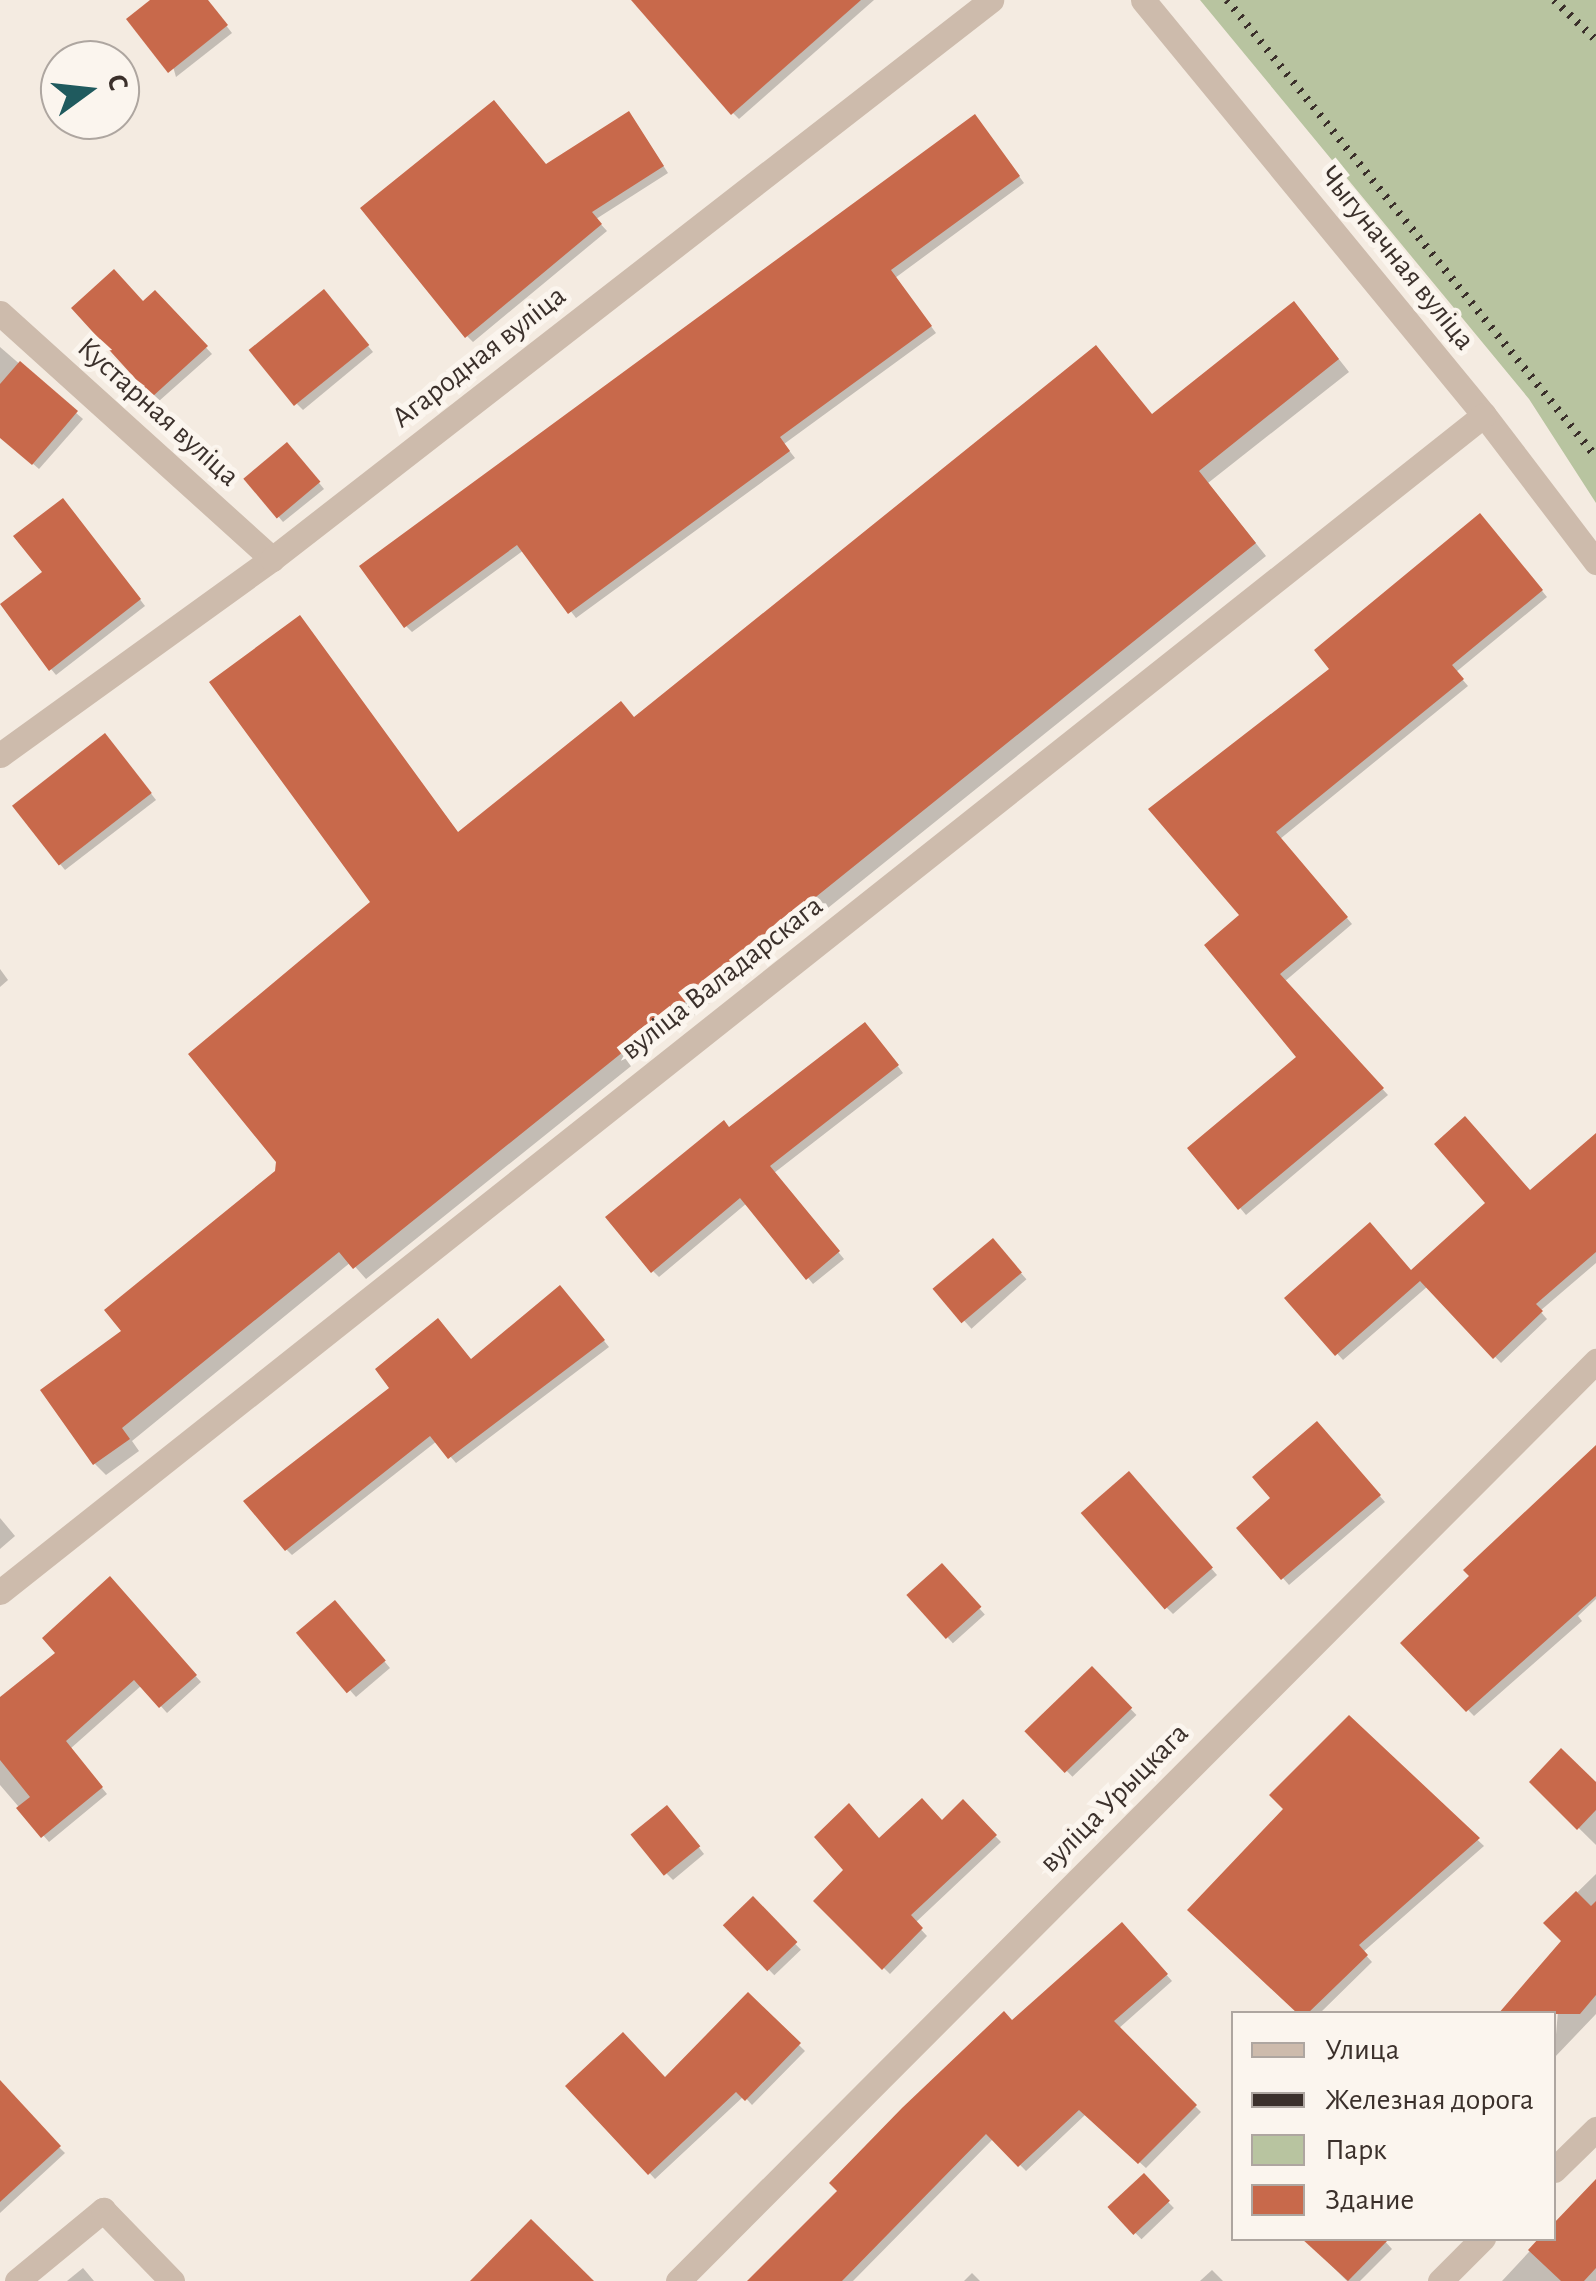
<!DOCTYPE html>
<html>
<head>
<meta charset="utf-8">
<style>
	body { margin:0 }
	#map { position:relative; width:1596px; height:2281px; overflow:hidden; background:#f4ebe1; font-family:"Alegreya Sans",sans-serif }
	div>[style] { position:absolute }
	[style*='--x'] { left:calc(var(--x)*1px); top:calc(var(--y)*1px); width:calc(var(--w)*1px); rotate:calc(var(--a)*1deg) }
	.green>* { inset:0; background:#b8c4a0 }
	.shadow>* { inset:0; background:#0003; transform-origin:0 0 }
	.building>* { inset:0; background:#c8694b; transform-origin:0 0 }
	.minor>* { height:25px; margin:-12.5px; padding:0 12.5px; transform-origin:12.5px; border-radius:12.5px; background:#cdbbac }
	.rail>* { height:8px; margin-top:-4px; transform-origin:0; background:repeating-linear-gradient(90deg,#3b302b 0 2.5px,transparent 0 10.5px) }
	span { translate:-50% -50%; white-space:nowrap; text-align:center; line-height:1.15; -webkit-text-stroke:10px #fbf5ee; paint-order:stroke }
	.street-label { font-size:30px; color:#3b302b }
	.legend { position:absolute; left:1231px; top:2011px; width:325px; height:230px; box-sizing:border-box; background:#fbf5ee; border:2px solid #aea6a0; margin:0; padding:12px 18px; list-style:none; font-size:30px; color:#3b302b }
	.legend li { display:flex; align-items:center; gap:20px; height:50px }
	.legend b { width:50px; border:2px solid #aea6a0 }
	.north { position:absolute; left:40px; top:40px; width:100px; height:100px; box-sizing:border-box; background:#fbf5ee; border:2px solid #aea6a0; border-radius:50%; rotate:75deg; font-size:28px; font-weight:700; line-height:40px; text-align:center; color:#3b302b }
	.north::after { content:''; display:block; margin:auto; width:35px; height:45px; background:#1f5a5e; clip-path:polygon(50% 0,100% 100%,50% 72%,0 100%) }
</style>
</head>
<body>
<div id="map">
	<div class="green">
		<div style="clip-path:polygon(1200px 0,1596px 0,1596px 503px,1529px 399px)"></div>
	</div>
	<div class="shadow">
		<div style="clip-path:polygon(154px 0,206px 0,232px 33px,176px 77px)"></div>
		<div style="clip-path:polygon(748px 0,874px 0,739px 119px,733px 113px)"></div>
		<div style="clip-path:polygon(634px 120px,668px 173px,596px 219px,607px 231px,473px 342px,467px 336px,546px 167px)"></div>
		<div style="clip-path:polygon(981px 124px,1024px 183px,895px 278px,936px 333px,784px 444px,795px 458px,576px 618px,524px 550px,412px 632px,406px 626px,363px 567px)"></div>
		<div style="clip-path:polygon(155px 293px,212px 354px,159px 401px,75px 308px,143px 304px)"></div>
		<div style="clip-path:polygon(330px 299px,373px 352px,303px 410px,297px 404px)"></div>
		<div style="clip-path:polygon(1305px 316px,1349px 372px,1208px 483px,1266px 556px,366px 1279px,351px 1262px,132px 1441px,139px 1451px,106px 1475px,95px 1464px,125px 1331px,277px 1172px,373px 903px,300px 618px,459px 834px,635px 719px,1153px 417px)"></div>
		<div style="clip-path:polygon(0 347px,83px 419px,39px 469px,0 435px)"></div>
		<div style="clip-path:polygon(293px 451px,324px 489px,283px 522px,278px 516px)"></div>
		<div style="clip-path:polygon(69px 507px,145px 606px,56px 675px,51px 669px,45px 573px)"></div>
		<div style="clip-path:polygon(1486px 522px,1547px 597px,1456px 672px,1468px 686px,1280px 839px,1352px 924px,1284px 982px,1388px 1095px,1246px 1215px,1190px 1148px,1299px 1057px,1243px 916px,1332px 669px)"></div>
		<div style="clip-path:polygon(111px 742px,156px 800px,65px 870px,60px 864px)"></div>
		<div style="clip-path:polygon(0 969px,8px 980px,0 987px)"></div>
		<div style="clip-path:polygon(871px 1031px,903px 1073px,774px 1173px,844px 1259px,813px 1284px,747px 1203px,659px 1277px,653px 1271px,730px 1129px)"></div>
		<div style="clip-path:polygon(1596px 1137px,1596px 1263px,1540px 1311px,1547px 1319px,1501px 1363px,1428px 1286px,1343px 1360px,1287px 1298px,1412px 1273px,1530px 1193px)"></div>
		<div style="left:993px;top:1242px;width:50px;height:74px;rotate:48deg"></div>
		<div style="clip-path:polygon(566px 1294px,609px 1347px,456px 1463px,437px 1441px,292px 1555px,286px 1549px,472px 1361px)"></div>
		<div style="clip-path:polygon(1323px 1430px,1385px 1502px,1289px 1585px,1239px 1528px,1274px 1499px)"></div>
		<div style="clip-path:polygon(1596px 1448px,1596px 1599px,1578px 1616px,1582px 1621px,1474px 1716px,1403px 1643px)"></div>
		<div style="clip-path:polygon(1135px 1480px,1217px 1575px,1173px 1614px,1167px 1608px)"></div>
		<div style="clip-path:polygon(0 1518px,15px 1536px,0 1549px)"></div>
		<div style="left:942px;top:1567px;width:64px;height:43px;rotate:48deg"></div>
		<div style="clip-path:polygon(110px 1580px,201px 1682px,167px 1713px,142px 1685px,70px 1749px,107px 1794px,49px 1842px,0 1785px,0 1701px,58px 1653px)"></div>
		<div style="clip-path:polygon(341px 1610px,390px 1668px,356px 1697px,300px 1634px)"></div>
		<div style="left:1092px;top:1669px;width:64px;height:89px;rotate:46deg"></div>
		<div style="clip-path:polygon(1349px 1718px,1484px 1846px,1363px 1952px,1372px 1962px,1319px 2014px,1300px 2014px,1287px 1809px)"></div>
		<div style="clip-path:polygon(1532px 1782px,1596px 1786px,1596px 1845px)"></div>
		<div style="clip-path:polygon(963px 1803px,1001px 1842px,915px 1923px,927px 1936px,890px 1974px,816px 1901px,879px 1841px,942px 1823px)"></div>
		<div style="clip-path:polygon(673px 1814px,704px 1854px,673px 1880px,667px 1874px)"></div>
		<div style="clip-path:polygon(1596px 1874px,1596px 2014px,1554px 2058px,1564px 1941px,1546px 1923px)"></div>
		<div style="left:753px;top:1900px;width:69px;height:37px;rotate:46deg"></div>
		<div style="clip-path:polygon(1122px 1925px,1172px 1981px,1118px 2029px,1201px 2112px,1146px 2168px,1086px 2114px,1026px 2171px,994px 2138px,853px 2281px,750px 2281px,1012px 2023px)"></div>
		<div style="clip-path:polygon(748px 1995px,805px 2051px,752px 2105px,744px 2096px,655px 2179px,569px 2086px,665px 2080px)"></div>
		<div style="clip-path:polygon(0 2090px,65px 2153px,0 2213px)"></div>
		<div style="left:1144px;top:2177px;width:43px;height:45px;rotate:46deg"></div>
		<div style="clip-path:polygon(1578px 2202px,1596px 2219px,1596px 2281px,1502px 2281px,1542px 2238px,1554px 2238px,1554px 2227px)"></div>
		<div style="clip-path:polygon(1304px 2238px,1382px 2238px,1392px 2249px,1360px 2281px,1347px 2281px)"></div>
		<div style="clip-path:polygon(83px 2268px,94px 2281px,67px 2281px)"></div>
		<div style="clip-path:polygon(1212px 2270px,1223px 2281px,1200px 2281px)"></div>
		<div style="clip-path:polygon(972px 2273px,980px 2281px,964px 2281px)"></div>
	</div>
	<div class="building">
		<div style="clip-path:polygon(150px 0,208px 0,228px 25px,168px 73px,126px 19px)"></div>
		<div style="clip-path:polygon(631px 0,861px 0,731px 115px)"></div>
		<div style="clip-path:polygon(494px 100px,546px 164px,629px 111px,664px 166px,592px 212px,602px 224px,465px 338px,360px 208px)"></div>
		<div style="clip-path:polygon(975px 114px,1020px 176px,891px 270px,932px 326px,780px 437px,790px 451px,568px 614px,517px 545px,404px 628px,359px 566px)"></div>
		<div style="clip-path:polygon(114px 269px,143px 301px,155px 290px,208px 346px,152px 397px,71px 308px)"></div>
		<div style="left:324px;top:289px;width:72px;height:97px;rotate:51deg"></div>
		<div style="clip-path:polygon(1294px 301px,1339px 359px,1199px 471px,1256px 543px,353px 1269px,339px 1252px,122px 1428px,130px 1439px,93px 1465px,40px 1390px,121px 1331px,104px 1310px,275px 1171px,276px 1162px,188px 1054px,370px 902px,209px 682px,300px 615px,458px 832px,621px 701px,634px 717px,1096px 345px,1152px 414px)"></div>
		<div style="clip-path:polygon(20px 361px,78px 411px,32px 465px,0 438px,0 384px)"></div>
		<div style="left:287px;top:442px;width:52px;height:57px;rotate:50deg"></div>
		<div style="clip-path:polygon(63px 498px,141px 599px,49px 671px,0 604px,42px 572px,13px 536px)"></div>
		<div style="clip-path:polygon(1480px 513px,1543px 590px,1452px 665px,1464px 679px,1276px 832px,1348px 917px,1280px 974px,1384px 1088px,1238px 1210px,1187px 1148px,1296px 1057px,1204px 945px,1239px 915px,1148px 809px,1329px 669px,1314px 650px)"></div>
		<div style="left:105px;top:733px;width:76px;height:118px;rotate:52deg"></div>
		<div style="clip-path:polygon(865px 1022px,899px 1065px,770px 1166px,840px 1251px,806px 1280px,740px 1198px,651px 1273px,605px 1217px,724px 1120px,729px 1127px)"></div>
		<div style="clip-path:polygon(1465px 1116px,1530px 1190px,1596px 1133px,1596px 1252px,1536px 1304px,1543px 1311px,1493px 1359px,1420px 1281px,1335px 1356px,1284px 1298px,1370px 1222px,1411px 1270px,1485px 1203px,1434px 1144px)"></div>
		<div style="left:993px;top:1238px;width:45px;height:79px;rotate:50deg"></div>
		<div style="clip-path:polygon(560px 1285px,605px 1340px,448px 1459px,430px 1436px,285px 1551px,243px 1501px,389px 1388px,375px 1369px,438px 1318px,471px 1359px)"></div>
		<div style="clip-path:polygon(1317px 1421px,1381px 1495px,1281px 1580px,1236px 1528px,1270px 1498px,1252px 1477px)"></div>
		<div style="clip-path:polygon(1596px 1445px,1596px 1596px,1466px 1712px,1400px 1643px,1469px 1576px,1463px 1570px)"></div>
		<div style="left:1129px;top:1471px;width:128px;height:64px;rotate:49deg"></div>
		<div style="left:942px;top:1563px;width:59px;height:48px;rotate:48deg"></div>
		<div style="clip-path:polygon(110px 1576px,197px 1675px,159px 1708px,134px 1680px,66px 1741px,103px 1787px,41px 1838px,16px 1808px,30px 1797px,0 1760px,0 1697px,55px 1653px,42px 1638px)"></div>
		<div style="left:335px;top:1600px;width:79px;height:51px;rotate:50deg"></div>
		<div style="left:1092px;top:1666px;width:58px;height:94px;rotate:46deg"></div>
		<div style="clip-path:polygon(1349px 1715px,1480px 1838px,1359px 1945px,1368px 1955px,1307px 2014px,1298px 2014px,1187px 1910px,1283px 1809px,1269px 1795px)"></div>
		<div style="clip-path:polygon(1561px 1748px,1596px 1782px,1596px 1810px,1577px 1830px,1529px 1782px)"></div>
		<div style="clip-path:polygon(922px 1798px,942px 1820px,963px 1799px,997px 1835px,911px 1915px,923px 1928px,882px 1970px,813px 1901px,843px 1870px,814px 1837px,849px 1803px,879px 1838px)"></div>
		<div style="left:667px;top:1805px;width:53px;height:47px;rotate:51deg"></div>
		<div style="clip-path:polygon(1576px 1891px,1591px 1906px,1596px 1901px,1596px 1995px,1580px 2014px,1498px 2014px,1561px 1941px,1543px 1923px)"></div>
		<div style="left:753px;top:1896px;width:64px;height:42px;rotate:46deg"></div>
		<div style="clip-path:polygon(1122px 1922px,1168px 1974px,1114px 2021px,1197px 2105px,1138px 2164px,1079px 2110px,1018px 2167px,986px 2134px,842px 2281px,747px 2281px,837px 2191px,829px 2183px,902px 2108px,1004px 2011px,1012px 2020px)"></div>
		<div style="clip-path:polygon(748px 1992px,801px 2043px,745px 2101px,736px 2092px,648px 2175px,565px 2086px,623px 2032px,665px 2077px)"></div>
		<div style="clip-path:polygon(0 2080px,61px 2146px,0 2202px)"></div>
		<div style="left:1144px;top:2173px;width:38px;height:50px;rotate:47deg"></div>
		<div style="clip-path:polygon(1596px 2179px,1596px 2268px,1584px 2281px,1561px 2281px,1528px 2250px,1539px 2238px,1554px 2238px,1554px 2223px)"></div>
		<div style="clip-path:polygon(531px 2219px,594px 2281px,470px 2281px)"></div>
		<div style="clip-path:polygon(1301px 2238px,1390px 2238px,1348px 2281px)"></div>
	</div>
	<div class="minor">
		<div style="--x:1143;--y:0;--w:537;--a:50.59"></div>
		<div style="--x:1484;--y:415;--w:185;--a:52.7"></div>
		<div style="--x:0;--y:313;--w:367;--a:42.1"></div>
		<div style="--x:0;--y:755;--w:335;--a:-35.8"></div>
		<div style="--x:272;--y:559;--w:911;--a:-37.86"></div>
		<div style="--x:0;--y:1592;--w:1894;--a:-38.42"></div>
		<div style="--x:1554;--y:2170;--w:59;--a:-44.3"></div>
		<div style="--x:17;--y:2281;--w:112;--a:-39.5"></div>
		<div style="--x:103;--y:2210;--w:99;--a:45.8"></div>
		<div style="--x:678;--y:2281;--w:1300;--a:-45.06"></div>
		<div style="--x:1440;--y:2281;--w:61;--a:-45"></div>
	</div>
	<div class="rail">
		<div style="--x:1227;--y:0;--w:587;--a:51.08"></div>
		<div style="--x:1554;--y:0;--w:58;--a:43.6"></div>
	</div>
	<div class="street-label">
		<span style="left:1397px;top:258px;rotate:51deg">Чыгуначная вуліца</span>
		<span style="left:479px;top:357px;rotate:-38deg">Агародная вуліца</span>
		<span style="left:158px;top:412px;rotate:42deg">Кустарная вуліца</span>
		<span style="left:722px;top:978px;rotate:-38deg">вуліца Валадарскага</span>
		<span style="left:1114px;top:1798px;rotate:-45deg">вуліца Урыцкага</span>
	</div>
	<ul class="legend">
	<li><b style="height:12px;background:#cdbbac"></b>Улица</li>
	<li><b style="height:12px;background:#3b302b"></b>Железная дорога</li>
	<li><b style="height:28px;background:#b8c4a0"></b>Парк</li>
	<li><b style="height:28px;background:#c8694b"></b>Здание</li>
	</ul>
	<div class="north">С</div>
</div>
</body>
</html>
